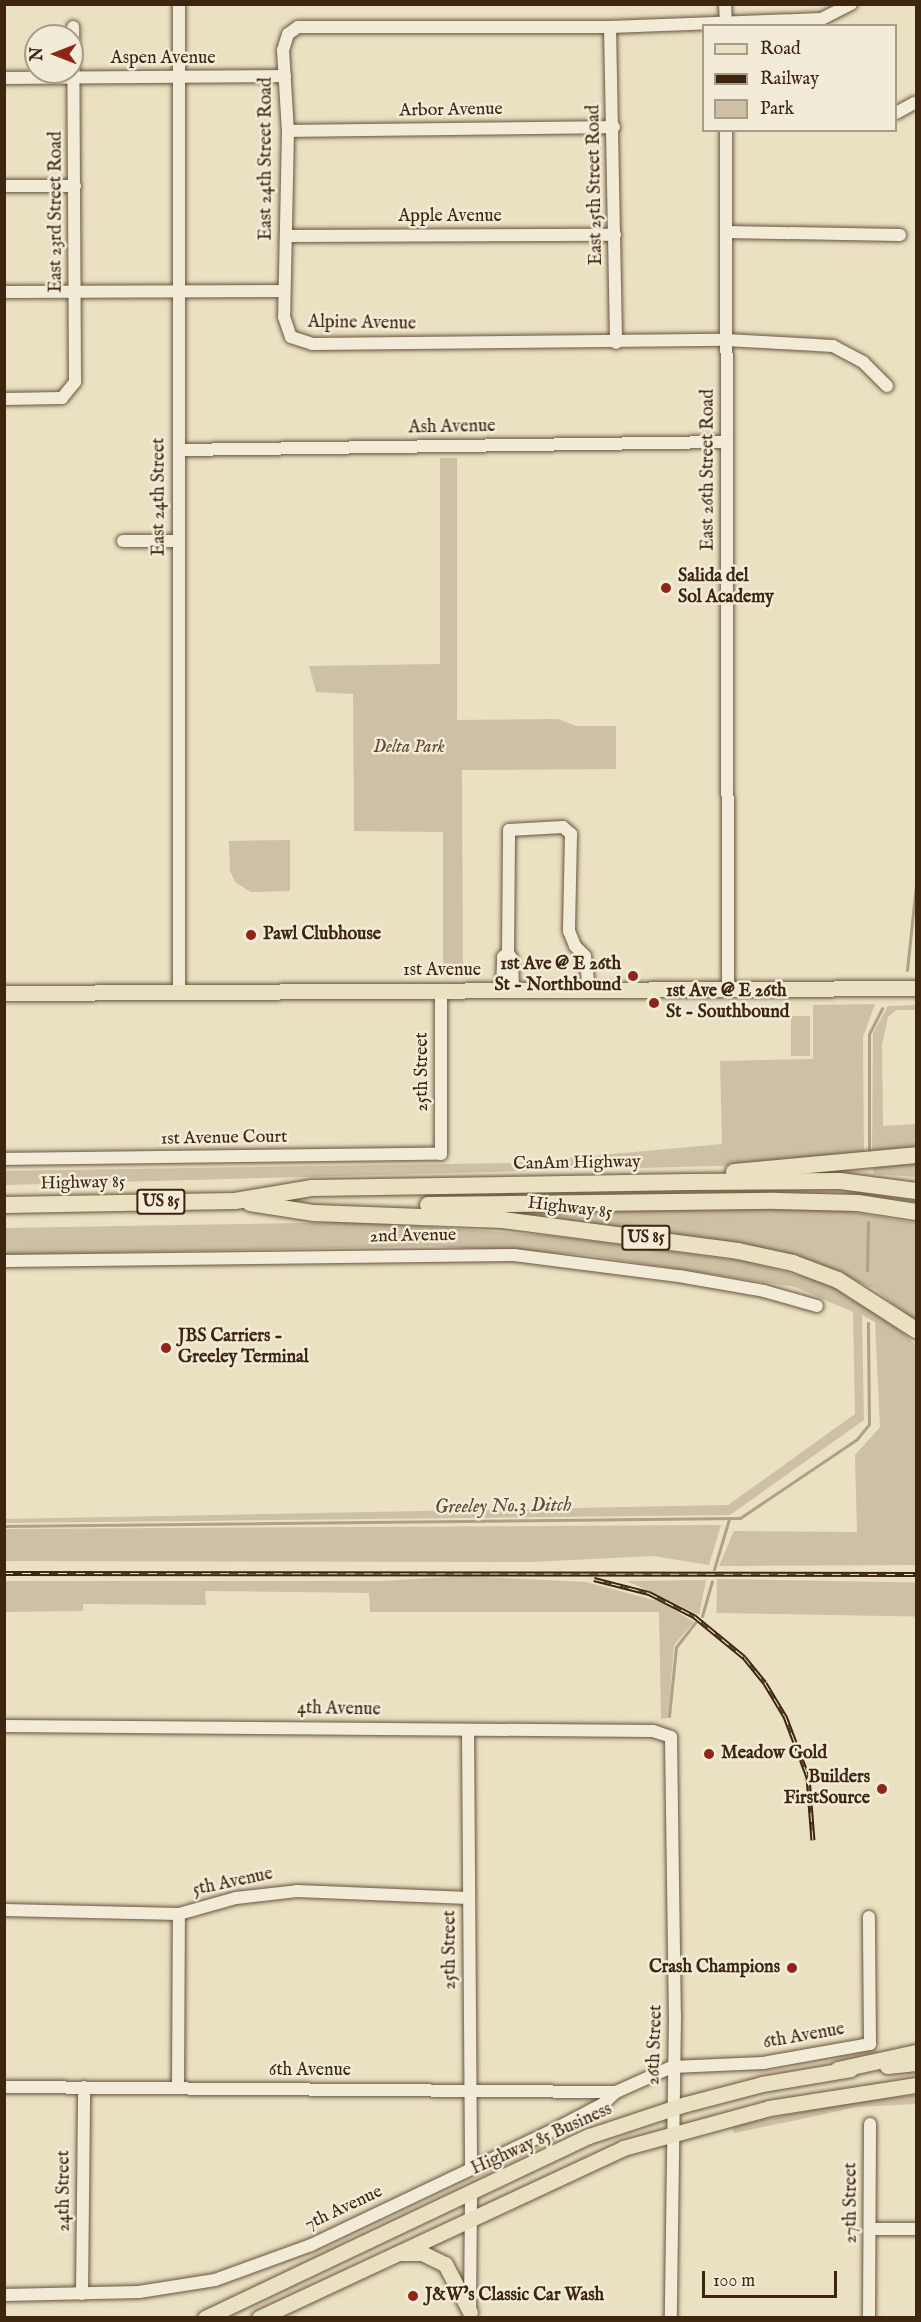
<!DOCTYPE html>
<html>
<head>
<meta charset="utf-8">
<style>
	body { margin:0 }
	#map { position:relative; width:921px; height:2322px; overflow:hidden; background:#eae0c2; font-family:"IM FELL English",serif }
	div>[style] { position:absolute }
	[style*='--x'] { left:calc(var(--x)*1px); top:calc(var(--y)*1px); width:calc(var(--w)*1px); rotate:calc(var(--a)*1deg) }
	.green>* { inset:0; background:#cdc0a4; transform-origin:0 0 }
	.stream>* { height:3px; margin:-1.5px; padding:0 1.5px; transform-origin:1.5px; border-radius:1.5px; background:#b0a085 }
	.roads { filter:drop-shadow(0 0 2px #69543c) drop-shadow(0 0 2px #69543c) }
	.minor>* { height:12px; margin:-6px; padding:0 6px; transform-origin:6px; border-radius:6px; background:#f1ebd7 }
	.major>* { height:15px; margin:-7.5px; padding:0 7.5px; transform-origin:7.5px; border-radius:7.5px; background:#eae0c2 }
	.highway>* { height:16px; margin:-8px; padding:0 8px; transform-origin:8px; border-radius:8px; background:#eae0c2 }
	.rail>* { height:5px; margin-top:-2.5px; transform-origin:0; background:repeating-linear-gradient(90deg,#f1ebd7 0 9px,#3e2510 0 18px); box-sizing:border-box; border-block:2px solid #3e2510 }
	.dots>* { width:16px; height:16px; translate:-50% -50%; box-sizing:border-box; border:3px solid #f1ebd7; border-radius:50% }
	span { translate:-50% -50%; white-space:nowrap; text-align:center; line-height:1.15; -webkit-text-stroke:5px #f1ebd7; paint-order:stroke }
	.shield-label span { padding:2px 4px; background:#f1ebd7; border:2px solid; border-radius:4px; -webkit-text-stroke-width:0 }
	.shield-label { font-size:16px; color:#3e2510; font-weight:700 }
	.street-label { font-size:18px; color:#3e2510 }
	.poi-label { font-size:18px; color:#3e2510; font-weight:700 }
	.left { translate:0 -50%; text-align:left }
	.right { translate:-100% -50%; text-align:right }
	.park-label { font-size:18px; color:#624c35; font-style:italic }
	.water-label { font-size:20px; color:#604a33; font-style:italic }
	.frame { position:absolute; inset:0; border:6px solid #3e2510; pointer-events:none }
	.legend { position:absolute; left:702px; top:24px; width:195px; height:108px; box-sizing:border-box; background:#f1ebd7; border:2px solid #a99c87; margin:0; padding:8px 10px; list-style:none; font-size:18px; color:#3e2510 }
	.legend li { display:flex; align-items:center; gap:12px; height:30px }
	.legend b { width:30px; border:2px solid #a99c87 }
	.north { position:absolute; left:24px; top:24px; width:60px; height:60px; box-sizing:border-box; background:#f1ebd7; border:2px solid #a99c87; border-radius:50%; rotate:270deg; font-size:16px; font-weight:700; line-height:24px; text-align:center; color:#3e2510 }
	.north::after { content:''; display:block; margin:auto; width:21px; height:27px; background:#8f2418; clip-path:polygon(50% 0,100% 100%,50% 72%,0 100%) }
	.scale { position:absolute; left:702px; top:2271px; width:135px; height:27px; box-sizing:border-box; border:3px solid #3e2510; border-top:0; padding-left:8px; font-size:18px; line-height:21px; white-space:nowrap; color:#3e2510; -webkit-text-stroke:4px #f1ebd7; paint-order:stroke }
</style>
</head>
<body>
<div id="map">
	<div class="green">
		<div style="clip-path:polygon(440px 458px,457px 458px,457px 720px,558px 719px,576px 726px,616px 726px,616px 769px,462px 770px,463px 976px,443px 976px,443px 832px,354px 831px,353px 694px,316px 692px,309px 666px,440px 664px)"></div>
		<div style="clip-path:polygon(290px 840px,290px 891px,251px 892px,235px 882px,230px 871px,229px 841px)"></div>
		<div style="clip-path:polygon(875px 1004px,863px 1037px,864px 1155px,751px 1165px,5px 1185px,4px 1171px,514px 1163px,722px 1144px,720px 1061px,813px 1059px,813px 1005px)"></div>
		<div style="clip-path:polygon(916px 1005px,916px 1010px,896px 1010px,888px 1017px,882px 1045px,883px 1126px,916px 1124px,916px 1146px,872px 1153px,873px 1033px,888px 1006px)"></div>
		<div style="left:791px;top:1016px;width:19px;height:40px"></div>
		<div style="clip-path:polygon(916px 1161px,916px 1177px,874px 1174px,873px 1168px)"></div>
		<div style="clip-path:polygon(498px 1209px,834px 1209px,916px 1223px,916px 1322px,875px 1289px,809px 1260px,725px 1241px,496px 1213px)"></div>
		<div style="clip-path:polygon(365px 1222px,553px 1236px,744px 1261px,830px 1284px,879px 1312px,916px 1345px,916px 1565px,719px 1566px,734px 1531px,857px 1532px,855px 1455px,880px 1427px,875px 1322px,862px 1315px,864px 1420px,730px 1515px,5px 1523px,4px 1519px,728px 1505px,855px 1414px,853px 1312px,795px 1287px,587px 1255px,431px 1246px,5px 1255px,5px 1228px)"></div>
		<div style="clip-path:polygon(721px 1525px,709px 1565px,653px 1556px,532px 1562px,5px 1561px,5px 1529px)"></div>
		<div style="clip-path:polygon(462px 1576px,586px 1582px,661px 1602px,694px 1622px,674px 1645px,668px 1718px,661px 1719px,659px 1612px,370px 1612px,369px 1593px,205px 1591px,206px 1605px,83px 1604px,83px 1611px,5px 1612px,5px 1581px,383px 1581px)"></div>
		<div style="left:717px;top:1579px;width:199px;height:34px;rotate:1deg"></div>
		<div style="clip-path:polygon(706px 1580px,699px 1615px,627px 1581px)"></div>
		<div style="clip-path:polygon(916px 2095px,916px 2104px,858px 2107px,734px 2133px,732px 2126px,856px 2101px)"></div>
	</div>
	<div class="stream">
		<div style="--x:907;--y:970;--w:85;--a:-84"></div>
		<div style="--x:869;--y:1152;--w:118;--a:-90"></div>
		<div style="--x:869;--y:1034;--w:29;--a:-63"></div>
		<div style="--x:867;--y:1270;--w:48;--a:-88.8"></div>
		<div style="--x:4;--y:1526;--w:736;--a:-0.62"></div>
		<div style="--x:740;--y:1518;--w:141;--a:-34"></div>
		<div style="--x:857;--y:1439;--w:19;--a:-51"></div>
		<div style="--x:869;--y:1424;--w:101;--a:-90.6"></div>
		<div style="--x:714;--y:1569;--w:52;--a:-73.3"></div>
		<div style="--x:702;--y:1616;--w:36;--a:-74"></div>
		<div style="--x:669;--y:1716;--w:69;--a:-84.2"></div>
		<div style="--x:676;--y:1647;--w:31;--a:-52"></div>
	</div>
	<div class="roads">
		<div class="minor">
			<div style="--x:179;--y:4;--w:986;--a:90"></div>
			<div style="--x:725;--y:4;--w:22;--a:87"></div>
			<div style="--x:851;--y:4;--w:34;--a:153"></div>
			<div style="--x:821;--y:19;--w:211;--a:177.8"></div>
			<div style="--x:610;--y:27;--w:312;--a:180"></div>
			<div style="--x:298;--y:27;--w:12;--a:145"></div>
			<div style="--x:288;--y:34;--w:17;--a:107"></div>
			<div style="--x:283;--y:50;--w:81;--a:86.5"></div>
			<div style="--x:288;--y:131;--w:186;--a:91.2"></div>
			<div style="--x:284;--y:317;--w:21;--a:71"></div>
			<div style="--x:291;--y:337;--w:22;--a:18"></div>
			<div style="--x:312;--y:344;--w:414;--a:-0.6"></div>
			<div style="--x:726;--y:340;--w:107;--a:3.2"></div>
			<div style="--x:833;--y:346;--w:34;--a:28"></div>
			<div style="--x:863;--y:362;--w:34;--a:45"></div>
			<div style="--x:610;--y:27;--w:316;--a:88.9"></div>
			<div style="--x:4;--y:78;--w:281;--a:-0.4"></div>
			<div style="--x:896;--y:113;--w:21;--a:-29"></div>
			<div style="--x:726;--y:130;--w:859;--a:89.87"></div>
			<div style="--x:288;--y:131;--w:326;--a:-0.7"></div>
			<div style="--x:4;--y:186;--w:71;--a:0"></div>
			<div style="--x:726;--y:232;--w:174;--a:1"></div>
			<div style="--x:286;--y:236;--w:329;--a:-0.2"></div>
			<div style="--x:4;--y:292;--w:280;--a:-0.2"></div>
			<div style="--x:4;--y:399;--w:58;--a:-1"></div>
			<div style="--x:62;--y:398;--w:21;--a:-51"></div>
			<div style="--x:75;--y:382;--w:355;--a:-90.3"></div>
			<div style="--x:179;--y:450;--w:548;--a:-0.84"></div>
			<div style="--x:123;--y:541;--w:55;--a:0"></div>
			<div style="--x:508;--y:953;--w:123;--a:-89.5"></div>
			<div style="--x:509;--y:830;--w:54;--a:-3.2"></div>
			<div style="--x:563;--y:827;--w:11;--a:41"></div>
			<div style="--x:571;--y:834;--w:97;--a:91.2"></div>
			<div style="--x:569;--y:931;--w:16;--a:68"></div>
			<div style="--x:575;--y:946;--w:14;--a:45"></div>
			<div style="--x:585;--y:956;--w:33;--a:83"></div>
			<div style="--x:502;--y:990;--w:33;--a:-88"></div>
			<div style="--x:503;--y:957;--w:6;--a:-39"></div>
			<div style="--x:508;--y:953;--w:7;--a:56"></div>
			<div style="--x:512;--y:959;--w:31;--a:88"></div>
			<div style="--x:4;--y:1159;--w:437;--a:-0.7"></div>
			<div style="--x:441;--y:1154;--w:163;--a:-90"></div>
			<div style="--x:4;--y:1261;--w:510;--a:-0.67"></div>
			<div style="--x:514;--y:1255;--w:166;--a:7.3"></div>
			<div style="--x:679;--y:1276;--w:86;--a:10"></div>
			<div style="--x:764;--y:1291;--w:55;--a:15.8"></div>
			<div style="--x:4;--y:1726;--w:649;--a:0.44"></div>
			<div style="--x:653;--y:1731;--w:19;--a:18"></div>
			<div style="--x:671;--y:1737;--w:278;--a:89.2"></div>
			<div style="--x:675;--y:2015;--w:303;--a:90.8"></div>
			<div style="--x:468;--y:1730;--w:439;--a:89.6"></div>
			<div style="--x:4;--y:1910;--w:175;--a:1.3"></div>
			<div style="--x:179;--y:1914;--w:59;--a:-15.7"></div>
			<div style="--x:236;--y:1898;--w:61;--a:-6.5"></div>
			<div style="--x:297;--y:1891;--w:172;--a:2.3"></div>
			<div style="--x:4;--y:2087;--w:612;--a:0.47"></div>
			<div style="--x:178;--y:2088;--w:174;--a:-89.7"></div>
			<div style="--x:870;--y:2229;--w:46;--a:0"></div>
			<div style="--x:82;--y:2294;--w:207;--a:-89.4"></div>
			<div style="--x:4;--y:2295;--w:135;--a:-1.3"></div>
			<div style="--x:139;--y:2292;--w:77;--a:-9"></div>
			<div style="--x:215;--y:2280;--w:102;--a:-20"></div>
			<div style="--x:311;--y:2245;--w:268;--a:-25.4"></div>
			<div style="--x:553;--y:2130;--w:56;--a:-27.5"></div>
			<div style="--x:603;--y:2104;--w:18;--a:-43"></div>
			<div style="--x:616;--y:2092;--w:61;--a:-24.1"></div>
			<div style="--x:672;--y:2067;--w:91;--a:-2.5"></div>
			<div style="--x:763;--y:2063;--w:109;--a:-10.1"></div>
			<div style="--x:870;--y:2044;--w:127;--a:-90.5"></div>
			<div style="--x:470;--y:2312;--w:119;--a:-89.5"></div>
			<div style="--x:869;--y:2318;--w:194;--a:-89.7"></div>
		</div>
		<div class="major">
			<div style="--x:4;--y:993;--w:912;--a:-0.31"></div>
			<div style="--x:887;--y:2066;--w:29;--a:-6"></div>
			<div style="--x:401;--y:2253;--w:21;--a:0"></div>
			<div style="--x:422;--y:2253;--w:25;--a:26"></div>
			<div style="--x:445;--y:2264;--w:54;--a:62.5"></div>
			<div style="--x:205;--y:2318;--w:425;--a:-25.4"></div>
			<div style="--x:589;--y:2136;--w:102;--a:-18.3"></div>
			<div style="--x:686;--y:2104;--w:79;--a:-14.7"></div>
			<div style="--x:762;--y:2084;--w:90;--a:-9.6"></div>
			<div style="--x:259;--y:2318;--w:402;--a:-25"></div>
			<div style="--x:623;--y:2148;--w:151;--a:-15.3"></div>
			<div style="--x:769;--y:2108;--w:149;--a:-8.9"></div>
		</div>
		<div class="highway">
			<div style="--x:734;--y:1172;--w:183;--a:-5.3"></div>
			<div style="--x:250;--y:1203;--w:65;--a:8.9"></div>
			<div style="--x:314;--y:1213;--w:189;--a:2.1"></div>
			<div style="--x:503;--y:1220;--w:237;--a:7.5"></div>
			<div style="--x:738;--y:1251;--w:56;--a:12.3"></div>
			<div style="--x:793;--y:1263;--w:48;--a:20.7"></div>
			<div style="--x:838;--y:1280;--w:93;--a:32.7"></div>
			<div style="--x:4;--y:1205;--w:231;--a:-1"></div>
			<div style="--x:235;--y:1201;--w:77;--a:-9.7"></div>
			<div style="--x:311;--y:1188;--w:378;--a:-0.9"></div>
			<div style="--x:689;--y:1182;--w:151;--a:-0.4"></div>
			<div style="--x:840;--y:1181;--w:77;--a:7.5"></div>
			<div style="--x:428;--y:1205;--w:348;--a:-0.7"></div>
			<div style="--x:776;--y:1201;--w:82;--a:1.4"></div>
			<div style="--x:858;--y:1203;--w:59;--a:8.8"></div>
			<div style="--x:838;--y:2070;--w:80;--a:-12.3"></div>
		</div>
	</div>
	<div class="rail">
		<div style="--x:4;--y:1573;--w:912;--a:0.06"></div>
		<div style="--x:594;--y:1579;--w:57;--a:14.3"></div>
		<div style="--x:649;--y:1593;--w:51;--a:27.1"></div>
		<div style="--x:694;--y:1616;--w:65;--a:39.4"></div>
		<div style="--x:744;--y:1657;--w:33;--a:51"></div>
		<div style="--x:765;--y:1683;--w:39;--a:59"></div>
		<div style="--x:785;--y:1716;--w:65;--a:69.3"></div>
		<div style="--x:808;--y:1777;--w:63;--a:85.5"></div>
	</div>
	<div class="dots">
		<div style="left:666px;top:588px;background:#8f2418"></div>
		<div style="left:251px;top:935px;background:#8f2418"></div>
		<div style="left:633px;top:976px;background:#8f2418"></div>
		<div style="left:654px;top:1003px;background:#8f2418"></div>
		<div style="left:166px;top:1348px;background:#8f2418"></div>
		<div style="left:709px;top:1754px;background:#8f2418"></div>
		<div style="left:882px;top:1789px;background:#8f2418"></div>
		<div style="left:792px;top:1968px;background:#8f2418"></div>
		<div style="left:413px;top:2296px;background:#8f2418"></div>
	</div>
	<div class="shield-label">
		<span style="left:161px;top:1202px">US 85</span>
		<span style="left:646px;top:1238px">US 85</span>
	</div>
	<div class="street-label">
		<span style="left:163px;top:59px">Aspen Avenue</span>
		<span style="left:451px;top:111px;rotate:-1deg">Arbor Avenue</span>
		<span style="left:267px;top:159px;rotate:-90deg">East 24th Street Road</span>
		<span style="left:596px;top:185px;rotate:-91deg">East 25th Street Road</span>
		<span style="left:57px;top:212px;rotate:-90deg">East 23rd Street Road</span>
		<span style="left:450px;top:217px">Apple Avenue</span>
		<span style="left:362px;top:324px;rotate:1deg">Alpine Avenue</span>
		<span style="left:452px;top:428px;rotate:-1deg">Ash Avenue</span>
		<span style="left:709px;top:470px;rotate:-90deg">East 26th Street Road</span>
		<span style="left:160px;top:497px;rotate:-90deg">East 24th Street</span>
		<span style="left:442px;top:971px">1st Avenue</span>
		<span style="left:423px;top:1072px;rotate:-90deg">25th Street</span>
		<span style="left:224px;top:1139px;rotate:-1deg">1st Avenue Court</span>
		<span style="left:577px;top:1164px;rotate:-1deg">CanAm Highway</span>
		<span style="left:83px;top:1184px;rotate:-1deg">Highway 85</span>
		<span style="left:570px;top:1209px;rotate:7deg">Highway 85</span>
		<span style="left:413px;top:1237px;rotate:-1deg">2nd Avenue</span>
		<span style="left:339px;top:1710px;rotate:1deg">4th Avenue</span>
		<span style="left:233px;top:1883px;rotate:-12deg">5th Avenue</span>
		<span style="left:451px;top:1950px;rotate:-90deg">25th Street</span>
		<span style="left:804px;top:2037px;rotate:-10deg">6th Avenue</span>
		<span style="left:656px;top:2045px;rotate:-88deg">26th Street</span>
		<span style="left:310px;top:2071px">6th Avenue</span>
		<span style="left:542px;top:2140px;rotate:-24deg">Highway 85 Business</span>
		<span style="left:65px;top:2191px;rotate:-90deg">24th Street</span>
		<span style="left:852px;top:2203px;rotate:-90deg">27th Street</span>
		<span style="left:344px;top:2209px;rotate:-25deg">7th Avenue</span>
	</div>
	<div class="poi-label">
		<span class="left" style="left:678px;top:588px">Salida del<br>Sol Academy</span>
		<span class="left" style="left:263px;top:935px">Pawl Clubhouse</span>
		<span class="right" style="left:621px;top:976px">1st Ave @ E 26th<br>St - Northbound</span>
		<span class="left" style="left:666px;top:1003px">1st Ave @ E 26th<br>St - Southbound</span>
		<span class="left" style="left:178px;top:1348px">JBS Carriers -<br>Greeley Terminal</span>
		<span class="left" style="left:721px;top:1754px">Meadow Gold</span>
		<span class="right" style="left:870px;top:1789px">Builders<br>FirstSource</span>
		<span class="right" style="left:780px;top:1968px">Crash Champions</span>
		<span class="left" style="left:425px;top:2296px">J&amp;W's Classic Car Wash</span>
	</div>
	<div class="park-label">
		<span style="left:409px;top:748px">Delta Park</span>
	</div>
	<div class="water-label">
		<span style="left:503px;top:1506px;rotate:-1deg">Greeley No.3 Ditch</span>
	</div>
	<div class="frame"></div>
	<ul class="legend">
	<li><b style="height:8px;background:#eae0c2"></b>Road</li>
	<li><b style="height:8px;background:#3e2510"></b>Railway</li>
	<li><b style="height:16px;background:#cdc0a4"></b>Park</li>
	</ul>
	<div class="north">N</div>
	<div class="scale">100 m</div>
</div>
</body>
</html>
